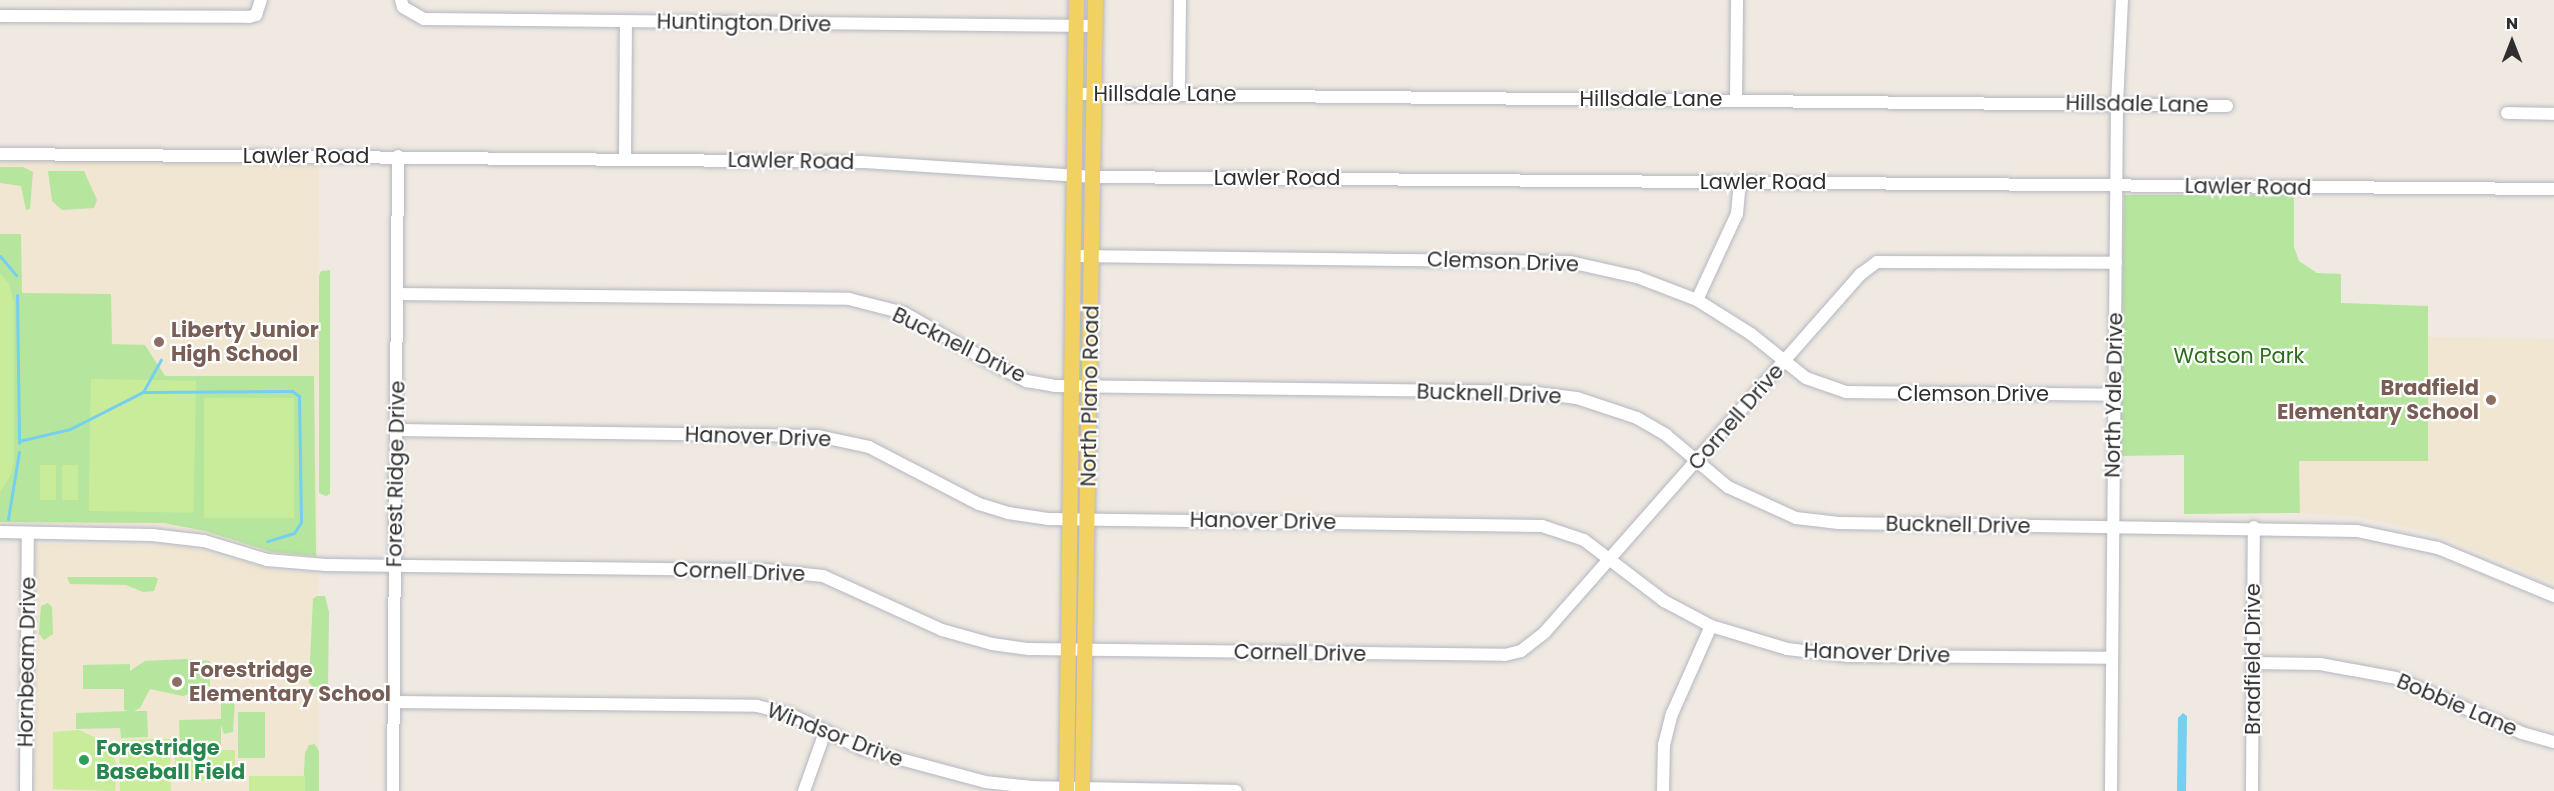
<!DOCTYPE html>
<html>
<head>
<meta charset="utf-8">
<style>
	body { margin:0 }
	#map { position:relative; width:2554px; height:791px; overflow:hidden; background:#efe9e1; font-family:Poppins,sans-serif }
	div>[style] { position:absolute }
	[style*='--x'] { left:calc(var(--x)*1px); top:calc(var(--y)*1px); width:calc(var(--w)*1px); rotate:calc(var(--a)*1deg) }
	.education>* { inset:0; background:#f0e6d1 }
	.green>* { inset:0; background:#b6e59e; transform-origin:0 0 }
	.pitch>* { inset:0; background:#c9ec9a; transform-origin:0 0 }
	.water>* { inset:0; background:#75cff0 }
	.stream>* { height:3px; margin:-1.5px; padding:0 1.5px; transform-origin:1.5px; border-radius:1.5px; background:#75cff0 }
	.roads { filter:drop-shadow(0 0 2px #b4b7c1) drop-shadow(0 0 2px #b4b7c1) }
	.minor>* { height:12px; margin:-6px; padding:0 6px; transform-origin:6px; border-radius:6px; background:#fff }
	.major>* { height:15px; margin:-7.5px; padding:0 7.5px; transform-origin:7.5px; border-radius:7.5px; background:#f2d163 }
	.dots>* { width:16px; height:16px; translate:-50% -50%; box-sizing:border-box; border:3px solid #fff; border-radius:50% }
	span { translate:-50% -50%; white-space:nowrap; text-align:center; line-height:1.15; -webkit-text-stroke:4.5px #fff; paint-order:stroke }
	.street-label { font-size:21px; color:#2e2e2e }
	.education-label { font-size:21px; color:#785e54; font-weight:700 }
	.left { translate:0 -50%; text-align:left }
	.right { translate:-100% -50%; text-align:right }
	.park-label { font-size:21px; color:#2c6e1b }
	.leisure-label { font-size:21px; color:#27864d; font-weight:700 }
	.north { position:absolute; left:2482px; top:12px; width:60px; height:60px; -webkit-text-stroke:4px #fff; paint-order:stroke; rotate:0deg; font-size:16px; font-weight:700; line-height:24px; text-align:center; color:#2e2e2e }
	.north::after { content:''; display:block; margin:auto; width:21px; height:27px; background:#2e2e2e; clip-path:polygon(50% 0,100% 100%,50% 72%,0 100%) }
</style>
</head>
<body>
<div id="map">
	<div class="education">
		<div style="clip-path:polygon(319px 160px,318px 558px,267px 552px,205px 533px,163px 525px,0 523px,0 161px)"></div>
		<div style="clip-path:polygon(2427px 337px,2554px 339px,2554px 583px,2433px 533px,2355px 516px,2300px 513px,2299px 461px,2428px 461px)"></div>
		<div style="clip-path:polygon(36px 544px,181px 546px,276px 570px,318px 573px,319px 791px,34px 791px)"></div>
	</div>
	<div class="green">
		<div style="clip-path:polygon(0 167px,23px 167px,33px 172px,30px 209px,26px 210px,21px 186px,0 183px)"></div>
		<div style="clip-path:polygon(48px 171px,84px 171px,97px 200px,94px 208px,62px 210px,52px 201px)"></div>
		<div style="clip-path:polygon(2124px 195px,2294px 195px,2294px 247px,2299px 261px,2317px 273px,2341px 274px,2341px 303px,2428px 306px,2428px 461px,2299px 461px,2300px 513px,2184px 514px,2184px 455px,2120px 456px)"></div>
		<div style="clip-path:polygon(0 234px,21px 234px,22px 293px,111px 294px,112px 344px,145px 345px,165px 376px,314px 376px,316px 556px,272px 552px,205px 531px,164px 523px,0 522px)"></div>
		<div style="clip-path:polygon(330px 270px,330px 494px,326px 496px,319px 493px,319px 276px,321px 271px)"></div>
		<div style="clip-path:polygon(67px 577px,155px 577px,158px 579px,154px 591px,143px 592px,126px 585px,70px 584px)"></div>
		<div style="clip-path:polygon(317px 596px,325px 596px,329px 612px,328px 686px,325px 691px,314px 689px,309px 682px,313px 599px)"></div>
		<div style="clip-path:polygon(48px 603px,52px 607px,53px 634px,44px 640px,39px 634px,41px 606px)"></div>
		<div style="clip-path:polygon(187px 659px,210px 661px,210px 686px,199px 686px,199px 691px,183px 696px,150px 689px,140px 708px,134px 711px,147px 711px,148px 737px,121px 738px,120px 728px,76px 729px,76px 713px,129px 711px,124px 710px,124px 689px,83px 689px,83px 665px,130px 664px,130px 671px,145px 661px)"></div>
		<div style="clip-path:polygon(235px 699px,233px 732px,224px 734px,221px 725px,221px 749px,180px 749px,179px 720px,221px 719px,221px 702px)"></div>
		<div style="left:238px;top:712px;width:27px;height:46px"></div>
		<div style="clip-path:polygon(315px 744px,319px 751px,319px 791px,303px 791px,305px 753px,309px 745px)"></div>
	</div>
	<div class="pitch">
		<div style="clip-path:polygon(0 273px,9px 284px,14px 303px,14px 458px,12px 473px,0 492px)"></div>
		<div style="left:91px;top:379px;width:105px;height:132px;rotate:1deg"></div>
		<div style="left:204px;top:398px;width:90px;height:120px"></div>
		<div style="left:40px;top:465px;width:16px;height:35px"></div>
		<div style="left:62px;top:465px;width:16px;height:35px"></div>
		<div style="clip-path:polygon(79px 730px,105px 742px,113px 754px,117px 766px,115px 791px,53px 789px,53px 732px)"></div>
		<div style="left:170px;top:739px;width:52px;height:51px;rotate:89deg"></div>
		<div style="left:235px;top:750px;width:31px;height:60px;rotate:90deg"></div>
		<div style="left:249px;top:776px;width:56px;height:15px"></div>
	</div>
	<div class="water">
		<div style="clip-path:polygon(2183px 713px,2187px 716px,2186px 791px,2177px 791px,2178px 718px)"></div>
	</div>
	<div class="stream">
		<div style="--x:0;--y:256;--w:25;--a:50"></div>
		<div style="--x:17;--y:295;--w:148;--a:89.2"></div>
		<div style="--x:143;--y:392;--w:149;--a:-0.4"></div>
		<div style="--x:292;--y:391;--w:9;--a:36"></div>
		<div style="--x:299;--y:396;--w:126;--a:89.1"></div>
		<div style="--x:301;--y:522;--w:13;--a:122"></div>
		<div style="--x:294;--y:533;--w:28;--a:163"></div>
		<div style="--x:19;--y:441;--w:52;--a:-13.2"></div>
		<div style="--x:70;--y:429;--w:82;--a:-26.9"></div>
		<div style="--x:143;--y:392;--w:37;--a:-61"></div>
		<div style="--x:8;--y:519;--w:68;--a:-80.7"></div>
	</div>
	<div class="roads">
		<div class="minor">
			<div style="--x:401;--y:0;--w:7;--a:74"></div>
			<div style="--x:403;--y:7;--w:24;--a:30"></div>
			<div style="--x:424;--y:19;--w:671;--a:0.6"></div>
			<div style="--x:0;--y:16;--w:249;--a:0.2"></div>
			<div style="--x:249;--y:17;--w:7;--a:-16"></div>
			<div style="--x:256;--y:15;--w:16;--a:-72"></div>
			<div style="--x:1076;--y:94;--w:1151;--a:0.6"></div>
			<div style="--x:1179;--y:94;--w:94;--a:-89.4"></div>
			<div style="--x:1736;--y:100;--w:100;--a:-89.4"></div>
			<div style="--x:2507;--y:113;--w:47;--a:1.2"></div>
			<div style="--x:0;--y:154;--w:863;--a:0.53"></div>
			<div style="--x:863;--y:162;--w:230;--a:3.7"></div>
			<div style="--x:1093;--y:177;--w:1461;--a:0.47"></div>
			<div style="--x:625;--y:159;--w:137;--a:-89.6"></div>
			<div style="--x:1074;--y:256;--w:496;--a:0.7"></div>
			<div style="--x:1570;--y:262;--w:69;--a:12.6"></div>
			<div style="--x:1637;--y:277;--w:64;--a:21"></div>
			<div style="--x:1697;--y:300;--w:64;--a:32.2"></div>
			<div style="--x:1751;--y:334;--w:70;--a:38.7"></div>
			<div style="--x:1806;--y:378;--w:42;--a:19.3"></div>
			<div style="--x:1846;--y:392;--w:268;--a:0.6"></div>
			<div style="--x:398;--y:294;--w:451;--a:0.6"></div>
			<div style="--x:849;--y:299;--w:57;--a:14.3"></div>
			<div style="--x:904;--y:313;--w:105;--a:29.7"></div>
			<div style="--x:995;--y:365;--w:36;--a:27"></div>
			<div style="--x:1027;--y:381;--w:27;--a:10"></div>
			<div style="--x:1054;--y:386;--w:475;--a:0.7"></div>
			<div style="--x:1529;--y:392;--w:48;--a:7.1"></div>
			<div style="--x:1577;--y:398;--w:63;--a:18.4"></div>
			<div style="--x:1637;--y:418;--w:34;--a:30"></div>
			<div style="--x:1666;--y:435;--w:81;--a:40"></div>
			<div style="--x:1728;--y:487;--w:75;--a:24.5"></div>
			<div style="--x:1796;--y:518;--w:43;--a:6.6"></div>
			<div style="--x:1839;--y:523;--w:518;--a:0.88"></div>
			<div style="--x:2357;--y:531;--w:83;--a:11.9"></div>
			<div style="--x:2438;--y:548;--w:126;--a:22.5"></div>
			<div style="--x:1697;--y:300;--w:95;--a:-65.1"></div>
			<div style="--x:1737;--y:214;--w:32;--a:-85"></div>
			<div style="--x:397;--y:430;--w:421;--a:0.8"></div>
			<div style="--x:818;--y:436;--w:52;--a:12.2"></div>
			<div style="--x:869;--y:447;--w:124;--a:27.4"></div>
			<div style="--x:979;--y:504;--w:30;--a:17"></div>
			<div style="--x:1008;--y:513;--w:40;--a:8.5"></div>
			<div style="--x:1048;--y:519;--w:494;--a:0.8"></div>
			<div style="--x:1542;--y:526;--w:44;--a:18.4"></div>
			<div style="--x:1584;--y:540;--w:101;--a:37.3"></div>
			<div style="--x:1664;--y:601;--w:53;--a:28"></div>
			<div style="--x:1711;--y:626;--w:79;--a:16.8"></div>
			<div style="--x:1787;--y:649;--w:61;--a:6.5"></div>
			<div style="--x:1848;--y:656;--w:264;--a:0.4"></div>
			<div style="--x:0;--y:532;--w:152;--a:1.1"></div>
			<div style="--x:152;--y:535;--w:52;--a:6.6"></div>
			<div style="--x:204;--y:541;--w:66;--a:16.8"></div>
			<div style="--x:267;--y:560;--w:59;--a:4.8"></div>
			<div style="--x:326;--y:565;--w:439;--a:0.7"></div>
			<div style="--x:765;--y:570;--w:58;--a:5.9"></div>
			<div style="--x:823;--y:576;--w:131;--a:24.4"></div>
			<div style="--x:942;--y:630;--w:52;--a:15.6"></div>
			<div style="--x:992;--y:644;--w:37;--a:8"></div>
			<div style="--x:1029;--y:649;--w:476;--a:0.7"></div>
			<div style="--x:1505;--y:655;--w:16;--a:-14"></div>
			<div style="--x:1521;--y:651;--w:31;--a:-38"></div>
			<div style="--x:1545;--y:632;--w:478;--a:-48.6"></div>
			<div style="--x:1861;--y:274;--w:20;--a:-37"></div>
			<div style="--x:1877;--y:262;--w:239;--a:0.2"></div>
			<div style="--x:2253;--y:663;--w:67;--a:0.9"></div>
			<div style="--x:2320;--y:664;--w:77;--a:10.4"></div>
			<div style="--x:2396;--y:678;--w:137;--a:23.6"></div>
			<div style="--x:2522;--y:733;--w:33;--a:16"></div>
			<div style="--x:395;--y:702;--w:362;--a:0.6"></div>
			<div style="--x:757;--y:706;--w:33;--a:14"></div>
			<div style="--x:789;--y:714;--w:82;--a:25.3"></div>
			<div style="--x:863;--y:749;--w:126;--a:15.1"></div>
			<div style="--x:985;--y:782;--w:47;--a:6.1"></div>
			<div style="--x:1032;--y:787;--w:204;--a:1.1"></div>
			<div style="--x:26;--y:791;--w:258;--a:-89.6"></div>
			<div style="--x:393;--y:791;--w:635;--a:-89.55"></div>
			<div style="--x:804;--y:791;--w:63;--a:-70.4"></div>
			<div style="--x:1663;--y:791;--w:46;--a:-88.8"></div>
			<div style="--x:1664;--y:745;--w:32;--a:-76"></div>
			<div style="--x:1672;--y:714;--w:96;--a:-66.1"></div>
			<div style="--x:2111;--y:791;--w:686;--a:-89.5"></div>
			<div style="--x:2117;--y:105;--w:105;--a:-87.3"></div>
			<div style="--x:2252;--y:791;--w:264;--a:-89.6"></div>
		</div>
		<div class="major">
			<div style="--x:1066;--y:791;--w:791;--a:-89.28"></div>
			<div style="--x:1082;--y:791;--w:791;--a:-89.06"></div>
		</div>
	</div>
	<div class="dots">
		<div style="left:159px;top:342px;background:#8d6e63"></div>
		<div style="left:2491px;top:400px;background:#8d6e63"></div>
		<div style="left:177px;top:682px;background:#8d6e63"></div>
		<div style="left:84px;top:760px;background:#2e9e5b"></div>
	</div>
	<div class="street-label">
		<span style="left:744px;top:23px;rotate:1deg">Huntington Drive</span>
		<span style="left:1165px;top:94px">Hillsdale Lane</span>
		<span style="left:1651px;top:99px">Hillsdale Lane</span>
		<span style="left:2137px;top:104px;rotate:1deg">Hillsdale Lane</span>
		<span style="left:306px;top:156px">Lawler Road</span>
		<span style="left:791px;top:161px;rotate:1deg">Lawler Road</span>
		<span style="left:1277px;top:178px">Lawler Road</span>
		<span style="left:1763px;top:182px">Lawler Road</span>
		<span style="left:2248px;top:187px;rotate:1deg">Lawler Road</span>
		<span style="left:1503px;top:262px;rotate:2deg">Clemson Drive</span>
		<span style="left:959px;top:345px;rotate:26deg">Bucknell Drive</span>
		<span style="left:1489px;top:394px;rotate:2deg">Bucknell Drive</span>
		<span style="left:1973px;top:394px">Clemson Drive</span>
		<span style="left:2114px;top:395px;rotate:-89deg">North Yale Drive</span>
		<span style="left:1090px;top:396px;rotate:-89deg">North Plano Road</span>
		<span style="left:1736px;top:417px;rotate:-49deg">Cornell Drive</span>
		<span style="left:758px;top:437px;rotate:2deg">Hanover Drive</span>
		<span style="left:396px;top:474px;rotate:-89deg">Forest Ridge Drive</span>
		<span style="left:1263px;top:521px;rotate:1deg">Hanover Drive</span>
		<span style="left:1958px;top:525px;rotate:1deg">Bucknell Drive</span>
		<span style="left:739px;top:572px;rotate:2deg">Cornell Drive</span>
		<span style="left:1300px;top:653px;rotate:1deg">Cornell Drive</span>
		<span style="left:1877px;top:653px;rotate:2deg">Hanover Drive</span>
		<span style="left:2253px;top:659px;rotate:-90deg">Bradfield Drive</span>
		<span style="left:27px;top:662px;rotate:-89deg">Hornbeam Drive</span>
		<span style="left:2457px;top:705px;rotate:23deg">Bobbie Lane</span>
		<span style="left:835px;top:735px;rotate:21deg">Windsor Drive</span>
	</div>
	<div class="education-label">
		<span class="left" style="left:171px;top:342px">Liberty Junior<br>High School</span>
		<span class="right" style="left:2479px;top:400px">Bradfield<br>Elementary School</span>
		<span class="left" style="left:189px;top:682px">Forestridge<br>Elementary School</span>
	</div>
	<div class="park-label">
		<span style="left:2239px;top:356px">Watson Park</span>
	</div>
	<div class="leisure-label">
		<span class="left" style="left:96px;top:760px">Forestridge<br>Baseball Field</span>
	</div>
	<div class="north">N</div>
</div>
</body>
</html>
